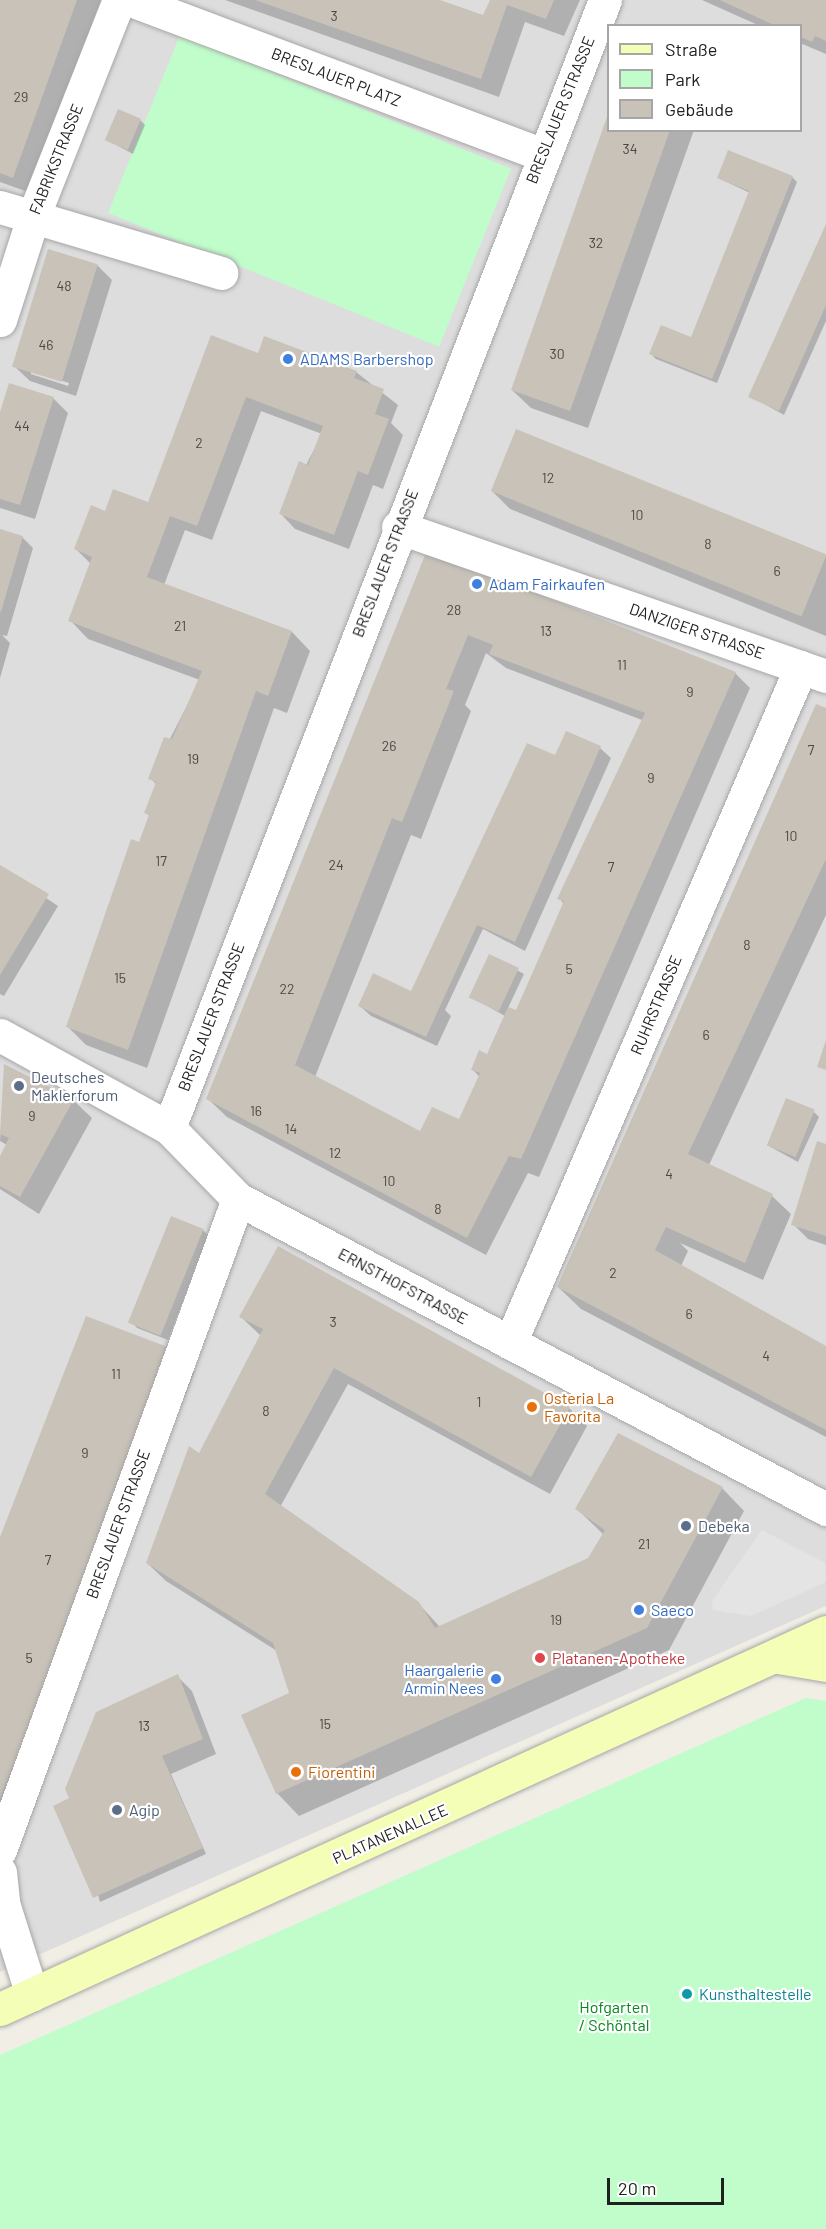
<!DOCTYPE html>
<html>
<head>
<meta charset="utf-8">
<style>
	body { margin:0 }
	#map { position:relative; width:826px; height:2229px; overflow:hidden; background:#f1eee6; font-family:Barlow,sans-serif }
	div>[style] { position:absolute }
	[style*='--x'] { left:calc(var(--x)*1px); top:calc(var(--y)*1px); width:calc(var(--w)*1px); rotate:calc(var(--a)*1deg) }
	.residential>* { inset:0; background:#dedddd }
	.park>* { inset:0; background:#c0fdcb; transform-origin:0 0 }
	.parking>* { inset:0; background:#e4e4e4 }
	.shadow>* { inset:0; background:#0003 }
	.building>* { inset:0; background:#c9c2b8; transform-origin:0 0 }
	.roads { filter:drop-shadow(0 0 2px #a7a7a7) drop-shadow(0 0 2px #a7a7a7) }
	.street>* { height:33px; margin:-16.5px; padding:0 16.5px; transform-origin:16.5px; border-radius:16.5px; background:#fff }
	.secondary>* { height:33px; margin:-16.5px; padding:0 16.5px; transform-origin:16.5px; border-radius:16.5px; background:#f4feb7 }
	.dots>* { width:16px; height:16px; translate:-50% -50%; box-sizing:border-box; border:3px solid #fff; border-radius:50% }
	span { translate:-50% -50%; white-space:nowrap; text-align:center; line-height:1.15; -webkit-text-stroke:4.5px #fff; paint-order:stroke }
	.number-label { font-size:14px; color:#4a4846 }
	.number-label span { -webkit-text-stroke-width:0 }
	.street-label { font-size:16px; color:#202020 }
	.shop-label { font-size:16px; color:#366cbe }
	.left { translate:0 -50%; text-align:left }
	.right { translate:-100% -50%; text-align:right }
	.service-label { font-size:16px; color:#4e5e75 }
	.food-label { font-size:16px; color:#c56008 }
	.health-label { font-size:16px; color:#be3a42 }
	.culture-label { font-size:16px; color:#0d838f }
	.park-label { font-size:16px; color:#03881b }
	.legend { position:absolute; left:607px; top:24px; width:195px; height:108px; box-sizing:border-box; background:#fff; border:2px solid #a6a6a6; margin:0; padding:8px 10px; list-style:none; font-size:18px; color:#202020 }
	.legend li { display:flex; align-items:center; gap:12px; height:30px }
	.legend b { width:30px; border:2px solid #a6a6a6 }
	.scale { position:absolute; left:607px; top:2178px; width:117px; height:27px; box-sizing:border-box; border:3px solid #202020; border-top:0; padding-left:8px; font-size:18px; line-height:21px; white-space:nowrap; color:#202020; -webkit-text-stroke:4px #fff; paint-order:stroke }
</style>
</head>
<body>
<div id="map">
	<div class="residential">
		<div style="clip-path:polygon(evenodd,0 0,826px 0,826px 1606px,0 1972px,0 0,608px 26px,800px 26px,800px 130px,608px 130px,608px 26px)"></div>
	</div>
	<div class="park">
		<div style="left:180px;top:35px;width:357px;height:192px;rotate:22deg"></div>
		<div style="clip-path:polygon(806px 1698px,826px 1701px,826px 2229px,0 2229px,0 2055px)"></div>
	</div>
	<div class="parking">
		<div style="clip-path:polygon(762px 1530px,825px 1563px,826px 1582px,751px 1616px,713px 1610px,712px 1601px)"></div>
	</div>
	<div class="shadow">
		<div style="clip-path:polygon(0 0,101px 0,28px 192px,0 182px)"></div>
		<div style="clip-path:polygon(436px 0,484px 17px,491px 0,580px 0,564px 36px,525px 22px,499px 97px,225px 0)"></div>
		<div style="clip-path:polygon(702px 0,826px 0,826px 54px,800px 43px,800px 26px,760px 26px)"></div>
		<div style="clip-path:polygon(608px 118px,608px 130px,694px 130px,588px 428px,531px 408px,512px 390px)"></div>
		<div style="clip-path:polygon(140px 120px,145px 125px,133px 154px,107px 140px)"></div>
		<div style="clip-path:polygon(792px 177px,797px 182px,717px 383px,656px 359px,651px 354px,691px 339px,750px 193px,718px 178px)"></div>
		<div style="clip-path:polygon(826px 228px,826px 321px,784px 415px,750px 396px)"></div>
		<div style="clip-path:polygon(evenodd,97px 265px,112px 280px,76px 396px,30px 381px,15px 367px,97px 265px,31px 371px,69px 383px,68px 386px,31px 374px,31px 371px)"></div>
		<div style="clip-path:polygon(259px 355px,356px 372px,398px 405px,391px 423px,403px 435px,383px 489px,373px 485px,349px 549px,295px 529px,281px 514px,322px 434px,261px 411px,212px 540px,185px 530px,164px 585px,292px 632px,310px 651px,287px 713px,274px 708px,147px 1068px,86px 1045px,68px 1027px,150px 817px,146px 812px,156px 784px,150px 778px,200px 680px,88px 639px,70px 620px,91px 564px,76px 549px,106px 513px,149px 504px)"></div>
		<div style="clip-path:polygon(53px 398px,68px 413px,35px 519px,0 508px,0 418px)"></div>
		<div style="clip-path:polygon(492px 491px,826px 557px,826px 636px,510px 509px)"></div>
		<div style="clip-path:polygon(0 531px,22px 537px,33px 548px,7px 636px,2px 635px,10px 643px,0 678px)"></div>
		<div style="clip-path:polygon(evenodd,428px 552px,735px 673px,750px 688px,539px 1177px,528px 1173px,486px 1255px,227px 1117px,208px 1099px,428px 552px,486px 653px,506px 668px,642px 720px,559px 898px,564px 904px,517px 1011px,508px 1008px,524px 974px,490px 956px,471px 997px,505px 1016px,488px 1056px,473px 1070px,480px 1077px,459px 1121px,421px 1133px,315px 1077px,411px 835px,421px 839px,471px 711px,465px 705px,486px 653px)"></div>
		<div style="clip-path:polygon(826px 709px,826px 915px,709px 1165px,772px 1196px,791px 1214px,763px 1280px,680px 1243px,688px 1251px,681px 1266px,826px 1348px,826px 1437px,581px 1309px,558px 1287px)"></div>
		<div style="clip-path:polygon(600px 748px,611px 758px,525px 951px,483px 929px,445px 1010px,451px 1016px,437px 1046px,371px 1016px,360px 1006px,412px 992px,555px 757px)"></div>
		<div style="clip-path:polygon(0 867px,58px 906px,4px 996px,0 994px)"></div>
		<div style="clip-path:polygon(5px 1066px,73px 1100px,92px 1118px,39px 1214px,0 1189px,0 1159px,7px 1145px,0 1141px)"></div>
		<div style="clip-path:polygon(814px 1112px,819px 1117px,798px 1162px,767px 1145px)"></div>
		<div style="clip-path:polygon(826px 1146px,826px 1245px,808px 1239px,793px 1224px)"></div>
		<div style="clip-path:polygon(203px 1230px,208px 1235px,168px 1340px,137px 1328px,132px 1322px)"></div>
		<div style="clip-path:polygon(241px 1317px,569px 1408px,587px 1426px,550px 1494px,348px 1384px,279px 1509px,418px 1603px,440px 1627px,589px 1560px,604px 1535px,577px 1509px,722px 1488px,744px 1511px,669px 1650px,299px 1816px,277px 1793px,292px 1694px,277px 1651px,166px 1581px,147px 1563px,261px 1336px)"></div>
		<div style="clip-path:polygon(177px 1353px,195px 1371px,0 1861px,0 1545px)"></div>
		<div style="clip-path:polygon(177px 1676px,192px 1691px,216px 1754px,171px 1774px,206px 1854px,100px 1902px,72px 1798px)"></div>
	</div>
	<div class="building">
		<div style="clip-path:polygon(0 0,77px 0,13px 178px,0 173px)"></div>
		<div style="clip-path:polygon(255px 0,440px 0,483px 15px,490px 0,554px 0,546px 19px,507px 5px,481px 79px)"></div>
		<div style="clip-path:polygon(720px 0,826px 0,826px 41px,815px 36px,812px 42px,801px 37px,801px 26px,776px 26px)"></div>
		<div style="left:118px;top:109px;width:25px;height:34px;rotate:23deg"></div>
		<div style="clip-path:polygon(608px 114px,608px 130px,670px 130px,570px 411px,511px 390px)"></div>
		<div style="clip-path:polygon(728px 150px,793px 176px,712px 379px,649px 354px,661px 325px,691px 337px,749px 191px,717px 178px)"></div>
		<div style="clip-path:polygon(826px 224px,826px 305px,779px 411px,748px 397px)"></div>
		<div style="left:48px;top:249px;width:52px;height:123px;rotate:17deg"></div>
		<div style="clip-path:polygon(211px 335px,258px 353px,264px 336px,357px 371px,354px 378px,384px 389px,375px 414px,389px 419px,368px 475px,358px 471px,334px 535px,279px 514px,299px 461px,308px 465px,323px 426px,246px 397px,197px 526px,170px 516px,147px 577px,292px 631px,268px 696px,256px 691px,128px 1050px,66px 1027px,131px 839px,139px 842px,149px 815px,144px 813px,156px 782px,148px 779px,164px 737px,172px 739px,202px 671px,68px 621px,92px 557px,74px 549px,91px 505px,105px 511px,113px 489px,148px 502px)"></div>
		<div style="clip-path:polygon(9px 383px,54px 397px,20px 505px,0 499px,0 412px)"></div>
		<div style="left:516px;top:429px;width:335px;height:67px;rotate:22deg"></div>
		<div style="clip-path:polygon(0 529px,23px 536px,1px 612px,0 612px)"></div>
		<div style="clip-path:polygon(evenodd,427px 550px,736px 672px,521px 1159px,509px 1156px,467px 1238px,206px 1099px,427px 550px,468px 635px,493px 645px,489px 654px,645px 713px,557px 899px,564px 901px,516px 1010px,508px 1007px,487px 1054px,479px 1050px,471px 1070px,480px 1073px,459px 1119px,432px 1107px,420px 1131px,295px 1065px,392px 818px,402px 822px,454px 691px,446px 689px,468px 635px)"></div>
		<div style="clip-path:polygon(816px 704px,826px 708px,826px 859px,688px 1154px,773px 1194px,745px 1263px,666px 1227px,655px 1250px,826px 1346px,826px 1430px,557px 1287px)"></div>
		<div style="clip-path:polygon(566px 731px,601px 746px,515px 942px,477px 925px,426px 1037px,358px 1006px,373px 973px,411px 991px,527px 743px,555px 755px)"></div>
		<div style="clip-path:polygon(0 865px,49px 894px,0 975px)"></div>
		<div style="left:489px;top:954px;width:33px;height:48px;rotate:25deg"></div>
		<div style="clip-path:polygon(826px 1040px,826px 1070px,817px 1067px)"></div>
		<div style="clip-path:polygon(4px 1064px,74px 1099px,20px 1197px,0 1186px,0 1156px,9px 1138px,0 1134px)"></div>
		<div style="left:786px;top:1098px;width:31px;height:51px;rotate:22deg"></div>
		<div style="clip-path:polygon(817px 1141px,826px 1144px,826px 1236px,791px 1225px)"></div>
		<div style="left:171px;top:1216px;width:35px;height:115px;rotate:22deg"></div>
		<div style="clip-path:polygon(278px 1246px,570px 1407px,531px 1477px,334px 1368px,265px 1494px,419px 1602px,435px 1628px,588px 1558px,605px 1530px,575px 1509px,618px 1433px,723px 1487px,647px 1628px,276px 1794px,241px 1715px,289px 1693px,273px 1643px,146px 1563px,189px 1446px,199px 1453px,263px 1329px,239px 1317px)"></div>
		<div style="clip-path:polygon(86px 1316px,178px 1351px,0 1799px,0 1537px)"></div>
		<div style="clip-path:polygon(178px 1674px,203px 1739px,162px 1756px,203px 1848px,93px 1898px,53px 1806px,69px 1798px,65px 1789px,96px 1712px)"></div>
	</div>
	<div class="roads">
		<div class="street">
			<div style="--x:131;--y:0;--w:438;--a:20.6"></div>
			<div style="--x:0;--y:207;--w:231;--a:16.6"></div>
			<div style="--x:0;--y:320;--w:108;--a:-72.2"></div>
			<div style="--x:33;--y:217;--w:233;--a:-68.4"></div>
			<div style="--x:398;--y:527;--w:453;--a:19.2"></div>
			<div style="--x:0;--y:1035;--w:193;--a:28.8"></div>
			<div style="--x:169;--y:1128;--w:99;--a:45.8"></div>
			<div style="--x:238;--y:1199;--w:665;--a:27.8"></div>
			<div style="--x:169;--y:1128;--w:1209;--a:-68.87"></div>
			<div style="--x:510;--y:1343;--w:736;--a:-66.71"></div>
			<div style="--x:0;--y:1850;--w:693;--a:-69.92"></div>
			<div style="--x:0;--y:1872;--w:31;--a:84"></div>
			<div style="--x:3;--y:1903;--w:96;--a:72.5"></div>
		</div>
		<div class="secondary">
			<div style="--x:778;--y:1657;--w:49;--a:9.5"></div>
			<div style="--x:0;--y:2009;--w:908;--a:-24.53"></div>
		</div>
	</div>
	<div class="dots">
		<div style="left:288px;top:359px;background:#3f7fe0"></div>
		<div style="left:477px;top:584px;background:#3f7fe0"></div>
		<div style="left:19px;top:1086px;background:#5c6f8a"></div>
		<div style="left:532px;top:1407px;background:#e8710a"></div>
		<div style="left:686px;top:1526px;background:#5c6f8a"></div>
		<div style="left:639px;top:1610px;background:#3f7fe0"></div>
		<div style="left:540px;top:1658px;background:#e0444e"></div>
		<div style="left:496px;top:1679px;background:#3f7fe0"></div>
		<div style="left:296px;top:1772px;background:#e8710a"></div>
		<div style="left:117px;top:1810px;background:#5c6f8a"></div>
		<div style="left:687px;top:1994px;background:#0f9aa8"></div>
	</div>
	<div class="number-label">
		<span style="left:334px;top:16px">3</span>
		<span style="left:21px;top:97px">29</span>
		<span style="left:630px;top:149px">34</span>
		<span style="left:596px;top:243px">32</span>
		<span style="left:64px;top:286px">48</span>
		<span style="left:46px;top:345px">46</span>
		<span style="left:557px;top:354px">30</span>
		<span style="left:22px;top:426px">44</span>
		<span style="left:199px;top:443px">2</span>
		<span style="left:548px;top:478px">12</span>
		<span style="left:637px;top:515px">10</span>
		<span style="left:708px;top:544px">8</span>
		<span style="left:777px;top:571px">6</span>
		<span style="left:454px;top:610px">28</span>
		<span style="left:180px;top:626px">21</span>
		<span style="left:546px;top:631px">13</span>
		<span style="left:622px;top:665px">11</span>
		<span style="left:690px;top:692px">9</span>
		<span style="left:389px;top:746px">26</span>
		<span style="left:811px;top:750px">7</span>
		<span style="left:193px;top:759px">19</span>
		<span style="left:651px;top:778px">9</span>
		<span style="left:791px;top:836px">10</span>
		<span style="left:161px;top:861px">17</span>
		<span style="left:336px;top:865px">24</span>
		<span style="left:611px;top:867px">7</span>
		<span style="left:747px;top:945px">8</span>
		<span style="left:569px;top:969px">5</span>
		<span style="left:120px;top:978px">15</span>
		<span style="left:287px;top:989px">22</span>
		<span style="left:706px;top:1035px">6</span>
		<span style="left:256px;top:1111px">16</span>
		<span style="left:32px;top:1116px">9</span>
		<span style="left:291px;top:1129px">14</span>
		<span style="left:335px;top:1153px">12</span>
		<span style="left:669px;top:1174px">4</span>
		<span style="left:389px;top:1181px">10</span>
		<span style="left:438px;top:1209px">8</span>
		<span style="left:613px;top:1273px">2</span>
		<span style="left:689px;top:1314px">6</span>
		<span style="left:333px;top:1322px">3</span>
		<span style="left:766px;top:1356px">4</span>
		<span style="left:116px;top:1374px">11</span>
		<span style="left:479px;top:1402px">1</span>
		<span style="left:266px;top:1411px">8</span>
		<span style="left:85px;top:1453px">9</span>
		<span style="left:644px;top:1544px">21</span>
		<span style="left:48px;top:1560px">7</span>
		<span style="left:556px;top:1620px">19</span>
		<span style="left:29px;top:1658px">5</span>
		<span style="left:325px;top:1724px">15</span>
		<span style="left:144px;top:1726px">13</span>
	</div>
	<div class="street-label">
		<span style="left:336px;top:77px;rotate:21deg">BRESLAUER PLATZ</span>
		<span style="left:560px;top:110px;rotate:-68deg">BRESLAUER STRASSE</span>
		<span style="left:56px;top:159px;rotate:-68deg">FABRIKSTRASSE</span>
		<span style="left:385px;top:563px;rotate:-69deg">BRESLAUER STRASSE</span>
		<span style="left:697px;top:631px;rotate:19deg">DANZIGER STRASSE</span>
		<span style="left:656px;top:1005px;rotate:-67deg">RUHRSTRASSE</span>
		<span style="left:211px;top:1017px;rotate:-69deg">BRESLAUER STRASSE</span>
		<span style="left:403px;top:1286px;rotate:28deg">ERNSTHOFSTRASSE</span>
		<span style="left:118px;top:1524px;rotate:-70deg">BRESLAUER STRASSE</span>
		<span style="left:390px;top:1834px;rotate:-24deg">PLATANENALLEE</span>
	</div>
	<div class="shop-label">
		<span class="left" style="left:300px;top:359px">ADAMS Barbershop</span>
		<span class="left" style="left:489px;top:584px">Adam Fairkaufen</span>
		<span class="left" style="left:651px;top:1610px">Saeco</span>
		<span class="right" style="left:484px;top:1679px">Haargalerie<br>Armin Nees</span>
	</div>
	<div class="service-label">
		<span class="left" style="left:31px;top:1086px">Deutsches<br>Maklerforum</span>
		<span class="left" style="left:698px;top:1526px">Debeka</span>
		<span class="left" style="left:129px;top:1810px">Agip</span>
	</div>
	<div class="food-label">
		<span class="left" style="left:544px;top:1407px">Osteria La<br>Favorita</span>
		<span class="left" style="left:308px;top:1772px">Fiorentini</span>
	</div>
	<div class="health-label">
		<span class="left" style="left:552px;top:1658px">Platanen-Apotheke</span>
	</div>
	<div class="culture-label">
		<span class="left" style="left:699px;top:1994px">Kunsthaltestelle</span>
	</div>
	<div class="park-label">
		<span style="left:614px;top:2016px">Hofgarten<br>/ Schöntal</span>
	</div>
	<ul class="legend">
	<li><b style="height:8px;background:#f4feb7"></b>Straße</li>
	<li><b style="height:16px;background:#c0fdcb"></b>Park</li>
	<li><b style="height:16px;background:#c9c2b8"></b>Gebäude</li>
	</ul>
	<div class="scale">20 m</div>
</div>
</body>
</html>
